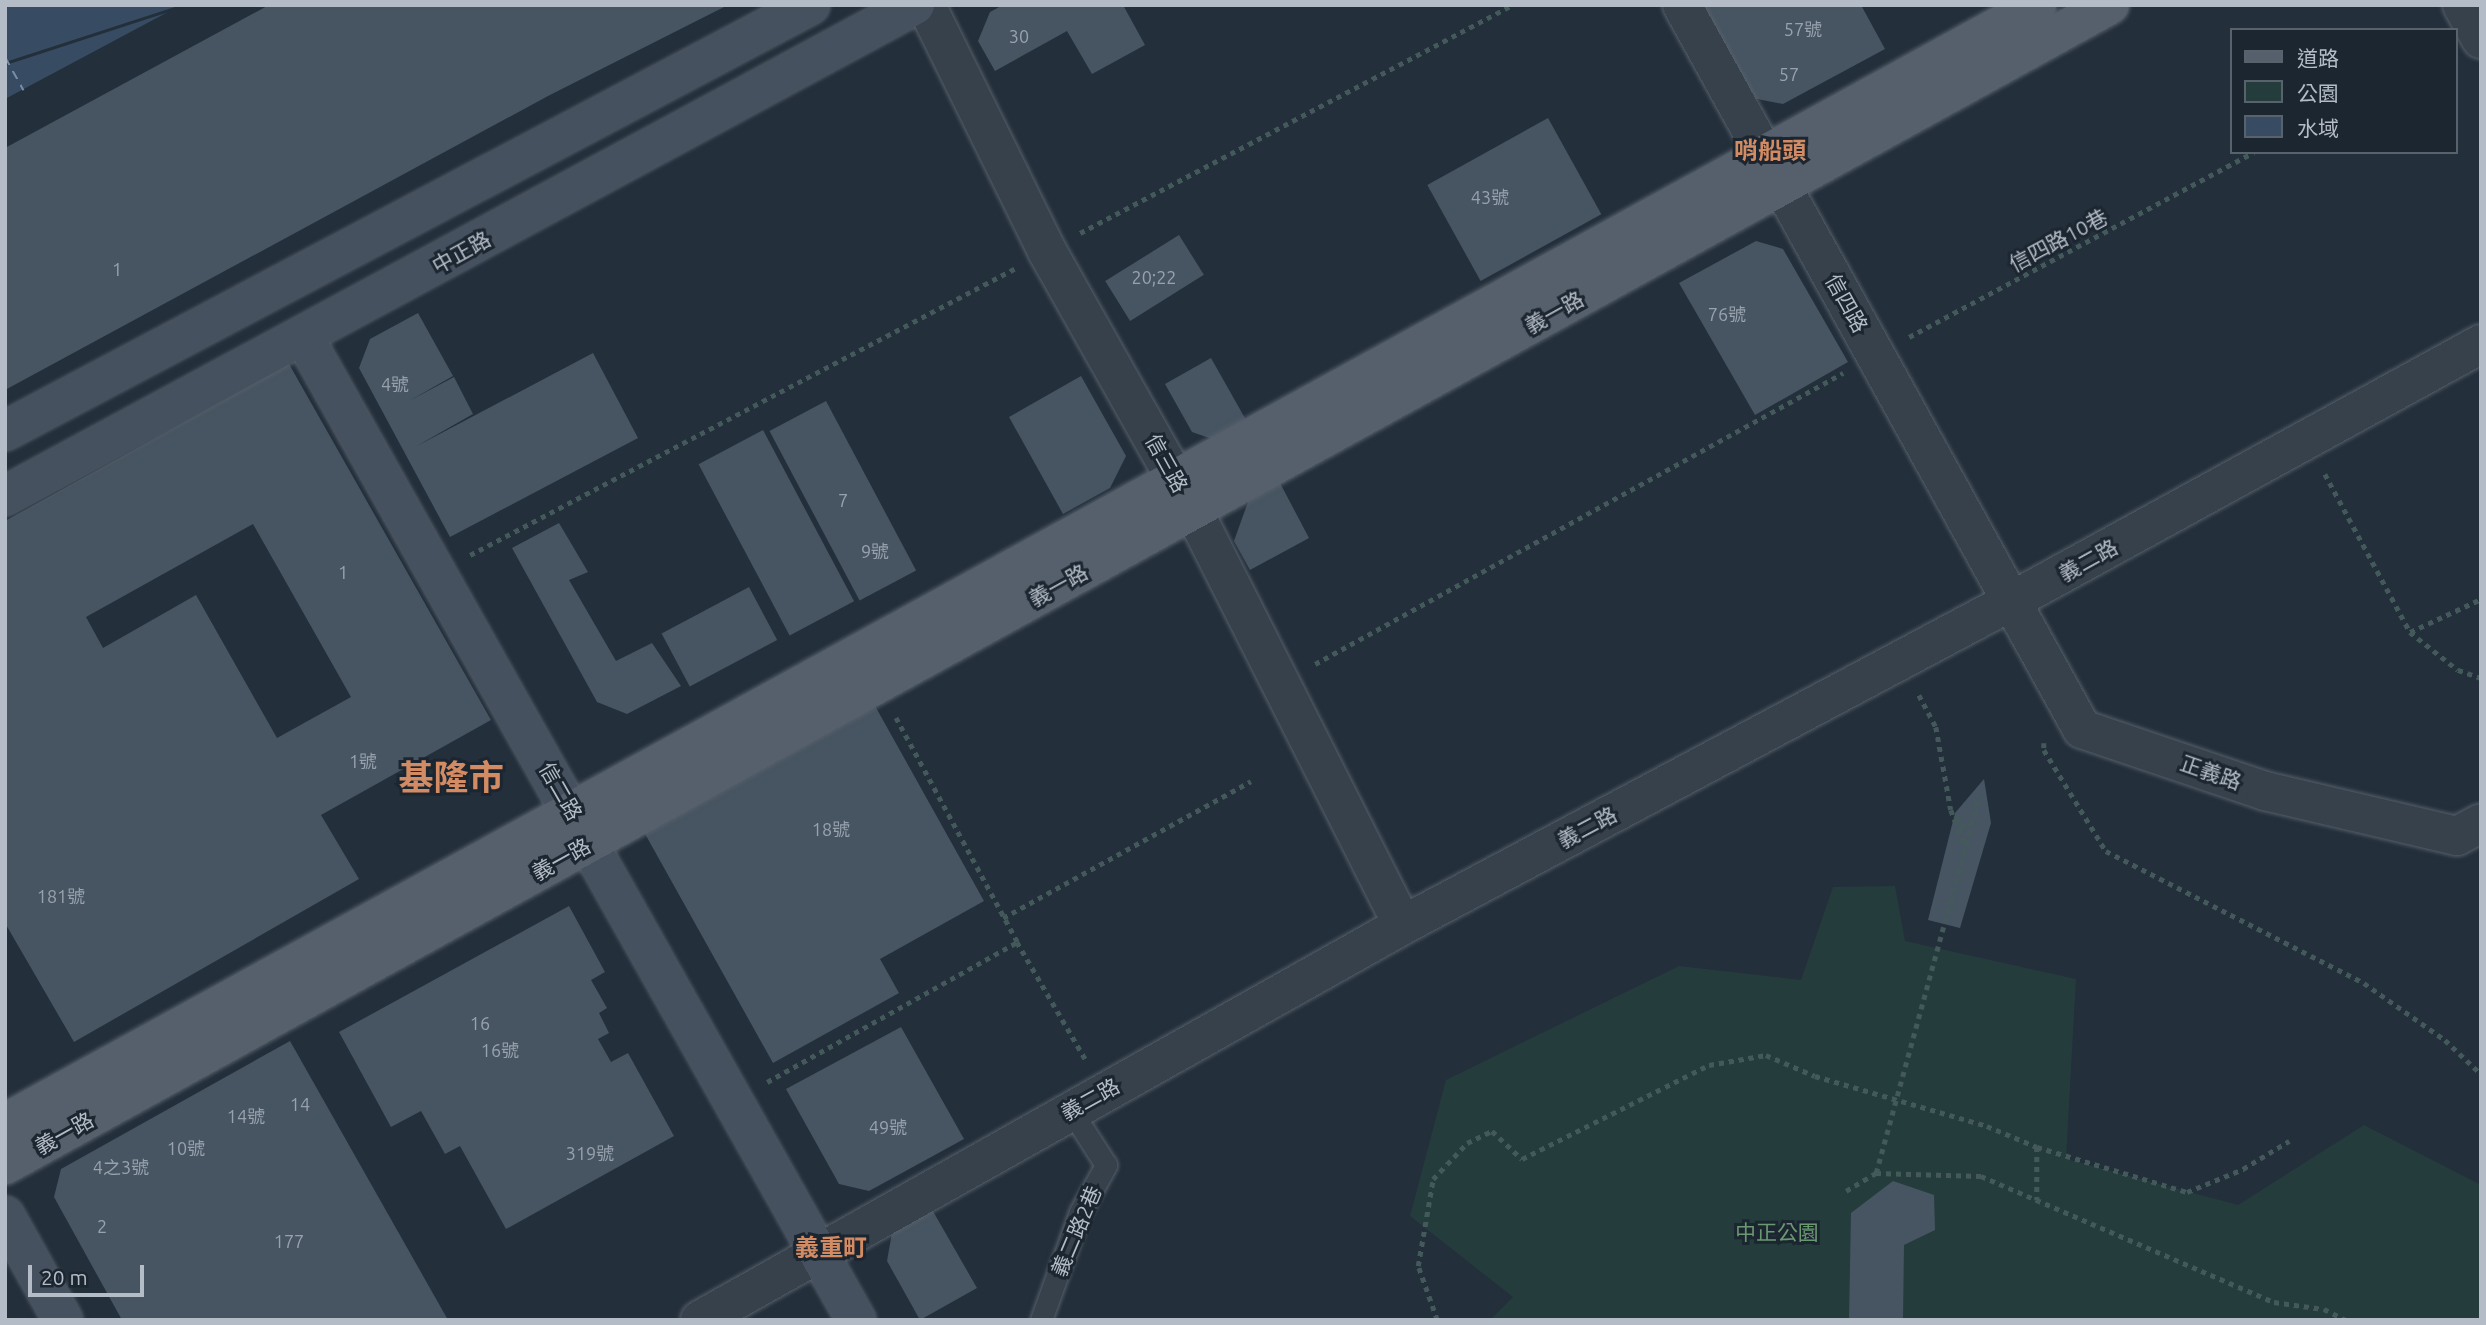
<!DOCTYPE html>
<html>
<head>
<meta charset="utf-8">
<style>
	body { margin:0 }
	#map { position:relative; width:2486px; height:1325px; overflow:hidden; background:#232f3b; font-family:Ubuntu,"Noto Sans TC",sans-serif }
	div>[style] { position:absolute }
	[style*='--x'] { left:calc(var(--x)*1px); top:calc(var(--y)*1px); width:calc(var(--w)*1px); rotate:calc(var(--a)*1deg) }
	.green>* { inset:0; background:#253c3d }
	.water>* { inset:0; background:#374c62 }
	.pier>* { inset:0; background:#232f3b; transform-origin:0 0 }
	.ferry>* { height:2px; margin-top:-1px; transform-origin:0; background:repeating-linear-gradient(90deg,#738faa 0 9px,transparent 0 16px) }
	.building>* { inset:0; background:#475562; transform-origin:0 0 }
	.path>* { height:4.5px; margin-top:-2.25px; transform-origin:0; background:repeating-linear-gradient(90deg,#43595a 0 5px,transparent 0 10px) }
	.roads { filter:drop-shadow(0 0 2px #555f6a) drop-shadow(0 0 2px #555f6a) }
	.lane>* { height:21px; margin:-10.5px; padding:0 10.5px; transform-origin:10.5px; border-radius:10.5px; background:#37414c }
	.street>* { height:38px; margin:-19px; padding:0 19px; transform-origin:19px; border-radius:19px; background:#37414c }
	.secondary>* { height:38px; margin:-19px; padding:0 19px; transform-origin:19px; border-radius:19px; background:#45515f }
	.primary>* { height:38px; margin:-19px; padding:0 19px; transform-origin:19px; border-radius:19px; background:#55606c }
	.path-bridge>* { height:4.5px; margin-top:-2.25px; transform-origin:0; background:repeating-linear-gradient(90deg,#43595a 0 5px,transparent 0 10px) }
	span { translate:-50% -50%; white-space:nowrap; text-align:center; line-height:1.15; -webkit-text-stroke:6px #1c2631; paint-order:stroke }
	.number-label { font-size:18px; color:#98a2ae }
	.number-label span { -webkit-text-stroke-width:0 }
	.street-label { font-size:21px; color:#b3bcc7 }
	.park-label { font-size:21px; color:#6a9871 }
	.quarter-label { font-size:24px; color:#d28b63; font-weight:700 }
	.town-label { font-size:35px; color:#d28b63; font-weight:700 }
	.frame { position:absolute; inset:0; border:7px solid #b3bcc7; pointer-events:none }
	.legend { position:absolute; left:2230px; top:28px; width:228px; height:126px; box-sizing:border-box; background:#1c2631; border:2px solid #58626d; margin:0; padding:9px 12px; list-style:none; font-size:21px; color:#b3bcc7 }
	.legend li { display:flex; align-items:center; gap:14px; height:35px }
	.legend b { width:35px; border:2px solid #58626d }
	.scale { position:absolute; left:28px; top:1265px; width:116px; height:32px; box-sizing:border-box; border:4px solid #b3bcc7; border-top:0; padding-left:9px; font-size:21px; line-height:24px; white-space:nowrap; color:#b3bcc7; -webkit-text-stroke:5px #1c2631; paint-order:stroke }
</style>
</head>
<body>
<div id="map">
	<div class="green">
		<div style="clip-path:polygon(1895px 886px,1905px 941px,2076px 979px,2066px 1159px,2238px 1205px,2364px 1125px,2481px 1185px,2481px 1320px,1490px 1320px,1513px 1297px,1410px 1216px,1446px 1080px,1679px 966px,1801px 980px,1833px 887px)"></div>
	</div>
	<div class="water">
		<div style="clip-path:polygon(5px 5px,181px 5px,5px 99px)"></div>
	</div>
	<div class="pier">
		<div style="left:181px;top:5px;width:3px;height:200px;rotate:72deg"></div>
	</div>
	<div class="ferry">
		<div style="--x:5;--y:57;--w:38;--a:61"></div>
	</div>
	<div class="building">
		<div style="clip-path:polygon(269px 5px,728px 5px,548px 96px,5px 390px,5px 148px)"></div>
		<div style="clip-path:polygon(1003px 5px,1123px 5px,1145px 45px,1092px 74px,1067px 31px,995px 71px,978px 41px,990px 12px)"></div>
		<div style="clip-path:polygon(1701px 5px,1861px 5px,1885px 49px,1783px 104px,1752px 98px)"></div>
		<div style="left:1548px;top:118px;width:110px;height:138px;rotate:61deg"></div>
		<div style="left:1179px;top:235px;width:47px;height:87px;rotate:58deg"></div>
		<div style="clip-path:polygon(1756px 241px,1783px 249px,1848px 362px,1755px 415px,1679px 283px)"></div>
		<div style="clip-path:polygon(418px 313px,453px 376px,409px 401px,454px 377px,473px 414px,415px 447px,593px 353px,638px 438px,450px 537px,359px 368px,370px 339px)"></div>
		<div style="clip-path:polygon(1211px 358px,1246px 420px,1212px 439px,1192px 432px,1165px 384px)"></div>
		<div style="clip-path:polygon(evenodd,289px 364px,491px 720px,321px 815px,359px 879px,74px 1042px,5px 923px,5px 521px,289px 364px,253px 524px,351px 697px,277px 738px,196px 595px,103px 648px,86px 617px,253px 524px)"></div>
		<div style="clip-path:polygon(1081px 376px,1126px 456px,1110px 488px,1063px 514px,1009px 417px)"></div>
		<div style="left:826px;top:401px;width:192px;height:64px;rotate:62deg"></div>
		<div style="left:763px;top:430px;width:194px;height:73px;rotate:62deg"></div>
		<div style="clip-path:polygon(1280px 483px,1309px 538px,1250px 570px,1234px 541px,1249px 499px)"></div>
		<div style="clip-path:polygon(559px 523px,588px 572px,569px 580px,616px 661px,652px 643px,681px 686px,627px 714px,597px 702px,512px 548px)"></div>
		<div style="left:749px;top:587px;width:60px;height:99px;rotate:62deg"></div>
		<div style="clip-path:polygon(874px 704px,984px 901px,880px 959px,899px 993px,773px 1063px,644px 832px)"></div>
		<div style="clip-path:polygon(1984px 779px,1991px 823px,1960px 928px,1928px 920px,1955px 813px)"></div>
		<div style="clip-path:polygon(569px 906px,605px 972px,591px 980px,607px 1008px,599px 1013px,609px 1033px,598px 1039px,611px 1062px,628px 1053px,674px 1136px,506px 1229px,460px 1146px,445px 1154px,421px 1111px,391px 1127px,339px 1032px)"></div>
		<div style="clip-path:polygon(901px 1027px,964px 1139px,869px 1191px,839px 1184px,786px 1089px)"></div>
		<div style="clip-path:polygon(290px 1041px,448px 1320px,122px 1320px,54px 1197px,61px 1169px)"></div>
		<div style="clip-path:polygon(1893px 1181px,1934px 1195px,1935px 1230px,1904px 1245px,1903px 1320px,1849px 1320px,1851px 1213px)"></div>
		<div style="clip-path:polygon(930px 1206px,977px 1288px,920px 1320px,887px 1261px,893px 1227px)"></div>
	</div>
	<div class="path">
		<div style="--x:1080;--y:233;--w:489;--a:-27.8"></div>
		<div style="--x:1909;--y:337;--w:391;--a:-28.2"></div>
		<div style="--x:2325;--y:474;--w:179;--a:61.7"></div>
		<div style="--x:2410;--y:632;--w:61;--a:38.4"></div>
		<div style="--x:2458;--y:670;--w:24;--a:19"></div>
		<div style="--x:470;--y:555;--w:615;--a:-27.73"></div>
		<div style="--x:2410;--y:632;--w:78;--a:-24.9"></div>
		<div style="--x:1315;--y:664;--w:603;--a:-28.86"></div>
		<div style="--x:1919;--y:695;--w:36;--a:62"></div>
		<div style="--x:1936;--y:727;--w:84;--a:79.8"></div>
		<div style="--x:1951;--y:810;--w:39;--a:69"></div>
		<div style="--x:2044;--y:743;--w:7;--a:90"></div>
		<div style="--x:2044;--y:750;--w:119;--a:58.5"></div>
		<div style="--x:2106;--y:851;--w:290;--a:27.1"></div>
		<div style="--x:2364;--y:983;--w:99;--a:35.1"></div>
		<div style="--x:2445;--y:1040;--w:50;--a:43.4"></div>
		<div style="--x:1956;--y:816;--w:21;--a:53"></div>
		<div style="--x:1003;--y:918;--w:283;--a:-28.9"></div>
		<div style="--x:1017;--y:942;--w:137;--a:59.7"></div>
		<div style="--x:767;--y:1082;--w:287;--a:-29.2"></div>
		<div style="--x:1017;--y:942;--w:255;--a:-118.4"></div>
		<div style="--x:2037;--y:1147;--w:157;--a:16.7"></div>
		<div style="--x:2187;--y:1192;--w:61;--a:-22.3"></div>
		<div style="--x:2243;--y:1169;--w:54;--a:-31.3"></div>
		<div style="--x:1846;--y:1191;--w:35;--a:-31"></div>
		<div style="--x:1876;--y:1173;--w:105;--a:1.6"></div>
		<div style="--x:1981;--y:1176;--w:319;--a:23.3"></div>
		<div style="--x:2274;--y:1302;--w:50;--a:8"></div>
		<div style="--x:2324;--y:1309;--w:25;--a:27"></div>
		<div style="--x:1437;--y:1320;--w:57;--a:-109.4"></div>
		<div style="--x:1418;--y:1266;--w:88;--a:-80.2"></div>
		<div style="--x:1433;--y:1179;--w:50;--a:-46.6"></div>
		<div style="--x:1467;--y:1143;--w:28;--a:-26"></div>
		<div style="--x:1492;--y:1131;--w:41;--a:43"></div>
		<div style="--x:1522;--y:1159;--w:209;--a:-26.7"></div>
		<div style="--x:1709;--y:1065;--w:58;--a:-10"></div>
		<div style="--x:1766;--y:1055;--w:53;--a:23.2"></div>
		<div style="--x:1815;--y:1076;--w:179;--a:16.2"></div>
		<div style="--x:1987;--y:1126;--w:54;--a:22.8"></div>
		<div style="--x:2037;--y:1147;--w:53;--a:90"></div>
	</div>
	<div class="roads">
		<div class="lane">
			<div style="--x:1041;--y:1320;--w:115;--a:-70.1"></div>
			<div style="--x:1080;--y:1212;--w:54;--a:-61"></div>
			<div style="--x:1106;--y:1165;--w:67;--a:-122.7"></div>
		</div>
		<div class="street">
			<div style="--x:926;--y:5;--w:274;--a:63.8"></div>
			<div style="--x:1047;--y:251;--w:297;--a:60.6"></div>
			<div style="--x:1193;--y:510;--w:465;--a:63.2"></div>
			<div style="--x:1682;--y:5;--w:827;--a:61.08"></div>
			<div style="--x:2082;--y:729;--w:193;--a:18.7"></div>
			<div style="--x:2265;--y:791;--w:197;--a:13.2"></div>
			<div style="--x:2457;--y:836;--w:27;--a:-28"></div>
			<div style="--x:2462;--y:5;--w:39;--a:61"></div>
			<div style="--x:700;--y:1320;--w:806;--a:-29.33"></div>
			<div style="--x:1403;--y:925;--w:688;--a:-28.02"></div>
			<div style="--x:2010;--y:602;--w:537;--a:-28.71"></div>
		</div>
		<div class="secondary">
			<div style="--x:303;--y:336;--w:1129;--a:60.66"></div>
			<div style="--x:5;--y:431;--w:911;--a:-27.89"></div>
			<div style="--x:5;--y:496;--w:1034;--a:-28.35"></div>
			<div style="--x:5;--y:1216;--w:119;--a:60.9"></div>
		</div>
		<div class="primary">
			<div style="--x:5;--y:1123;--w:2319;--a:-28.82"></div>
			<div style="--x:5;--y:1165;--w:2403;--a:-28.86"></div>
		</div>
	</div>
	<div class="path-bridge">
		<div style="--x:1876;--y:1173;--w:391;--a:-74.7"></div>
	</div>
	<div class="number-label">
		<span style="left:1803px;top:29px">57號</span>
		<span style="left:1019px;top:36px">30</span>
		<span style="left:1789px;top:74px">57</span>
		<span style="left:1490px;top:197px">43號</span>
		<span style="left:117px;top:269px">1</span>
		<span style="left:1154px;top:277px">20;22</span>
		<span style="left:1727px;top:314px">76號</span>
		<span style="left:395px;top:384px">4號</span>
		<span style="left:843px;top:500px">7</span>
		<span style="left:875px;top:551px">9號</span>
		<span style="left:343px;top:572px">1</span>
		<span style="left:363px;top:761px">1號</span>
		<span style="left:831px;top:829px">18號</span>
		<span style="left:61px;top:896px">181號</span>
		<span style="left:480px;top:1023px">16</span>
		<span style="left:500px;top:1050px">16號</span>
		<span style="left:300px;top:1104px">14</span>
		<span style="left:246px;top:1116px">14號</span>
		<span style="left:888px;top:1127px">49號</span>
		<span style="left:186px;top:1148px">10號</span>
		<span style="left:590px;top:1153px">319號</span>
		<span style="left:121px;top:1167px">4之3號</span>
		<span style="left:102px;top:1226px">2</span>
		<span style="left:289px;top:1241px">177</span>
	</div>
	<div class="street-label">
		<span style="left:2058px;top:240px;rotate:-28deg">信四路10巷</span>
		<span style="left:461px;top:252px;rotate:-29deg">中正路</span>
		<span style="left:1847px;top:303px;rotate:61deg">信四路</span>
		<span style="left:1554px;top:312px;rotate:-29deg">義一路</span>
		<span style="left:1167px;top:463px;rotate:61deg">信三路</span>
		<span style="left:2088px;top:560px;rotate:-29deg">義二路</span>
		<span style="left:1058px;top:585px;rotate:-29deg">義一路</span>
		<span style="left:2211px;top:772px;rotate:19deg">正義路</span>
		<span style="left:561px;top:791px;rotate:60deg">信二路</span>
		<span style="left:1587px;top:827px;rotate:-28deg">義二路</span>
		<span style="left:561px;top:859px;rotate:-29deg">義一路</span>
		<span style="left:1090px;top:1099px;rotate:-29deg">義二路</span>
		<span style="left:64px;top:1133px;rotate:-29deg">義一路</span>
		<span style="left:1076px;top:1231px;rotate:-67deg">義二路2巷</span>
	</div>
	<div class="park-label">
		<span style="left:1777px;top:1232px">中正公園</span>
	</div>
	<div class="quarter-label">
		<span style="left:1770px;top:151px">哨船頭</span>
		<span style="left:831px;top:1248px">義重町</span>
	</div>
	<div class="town-label">
		<span style="left:451px;top:777px">基隆市</span>
	</div>
	<div class="frame"></div>
	<ul class="legend">
	<li><b style="height:9px;background:#55606c"></b>道路</li>
	<li><b style="height:19px;background:#253c3d"></b>公園</li>
	<li><b style="height:19px;background:#374c62"></b>水域</li>
	</ul>
	<div class="scale">20 m</div>
</div>
</body>
</html>
